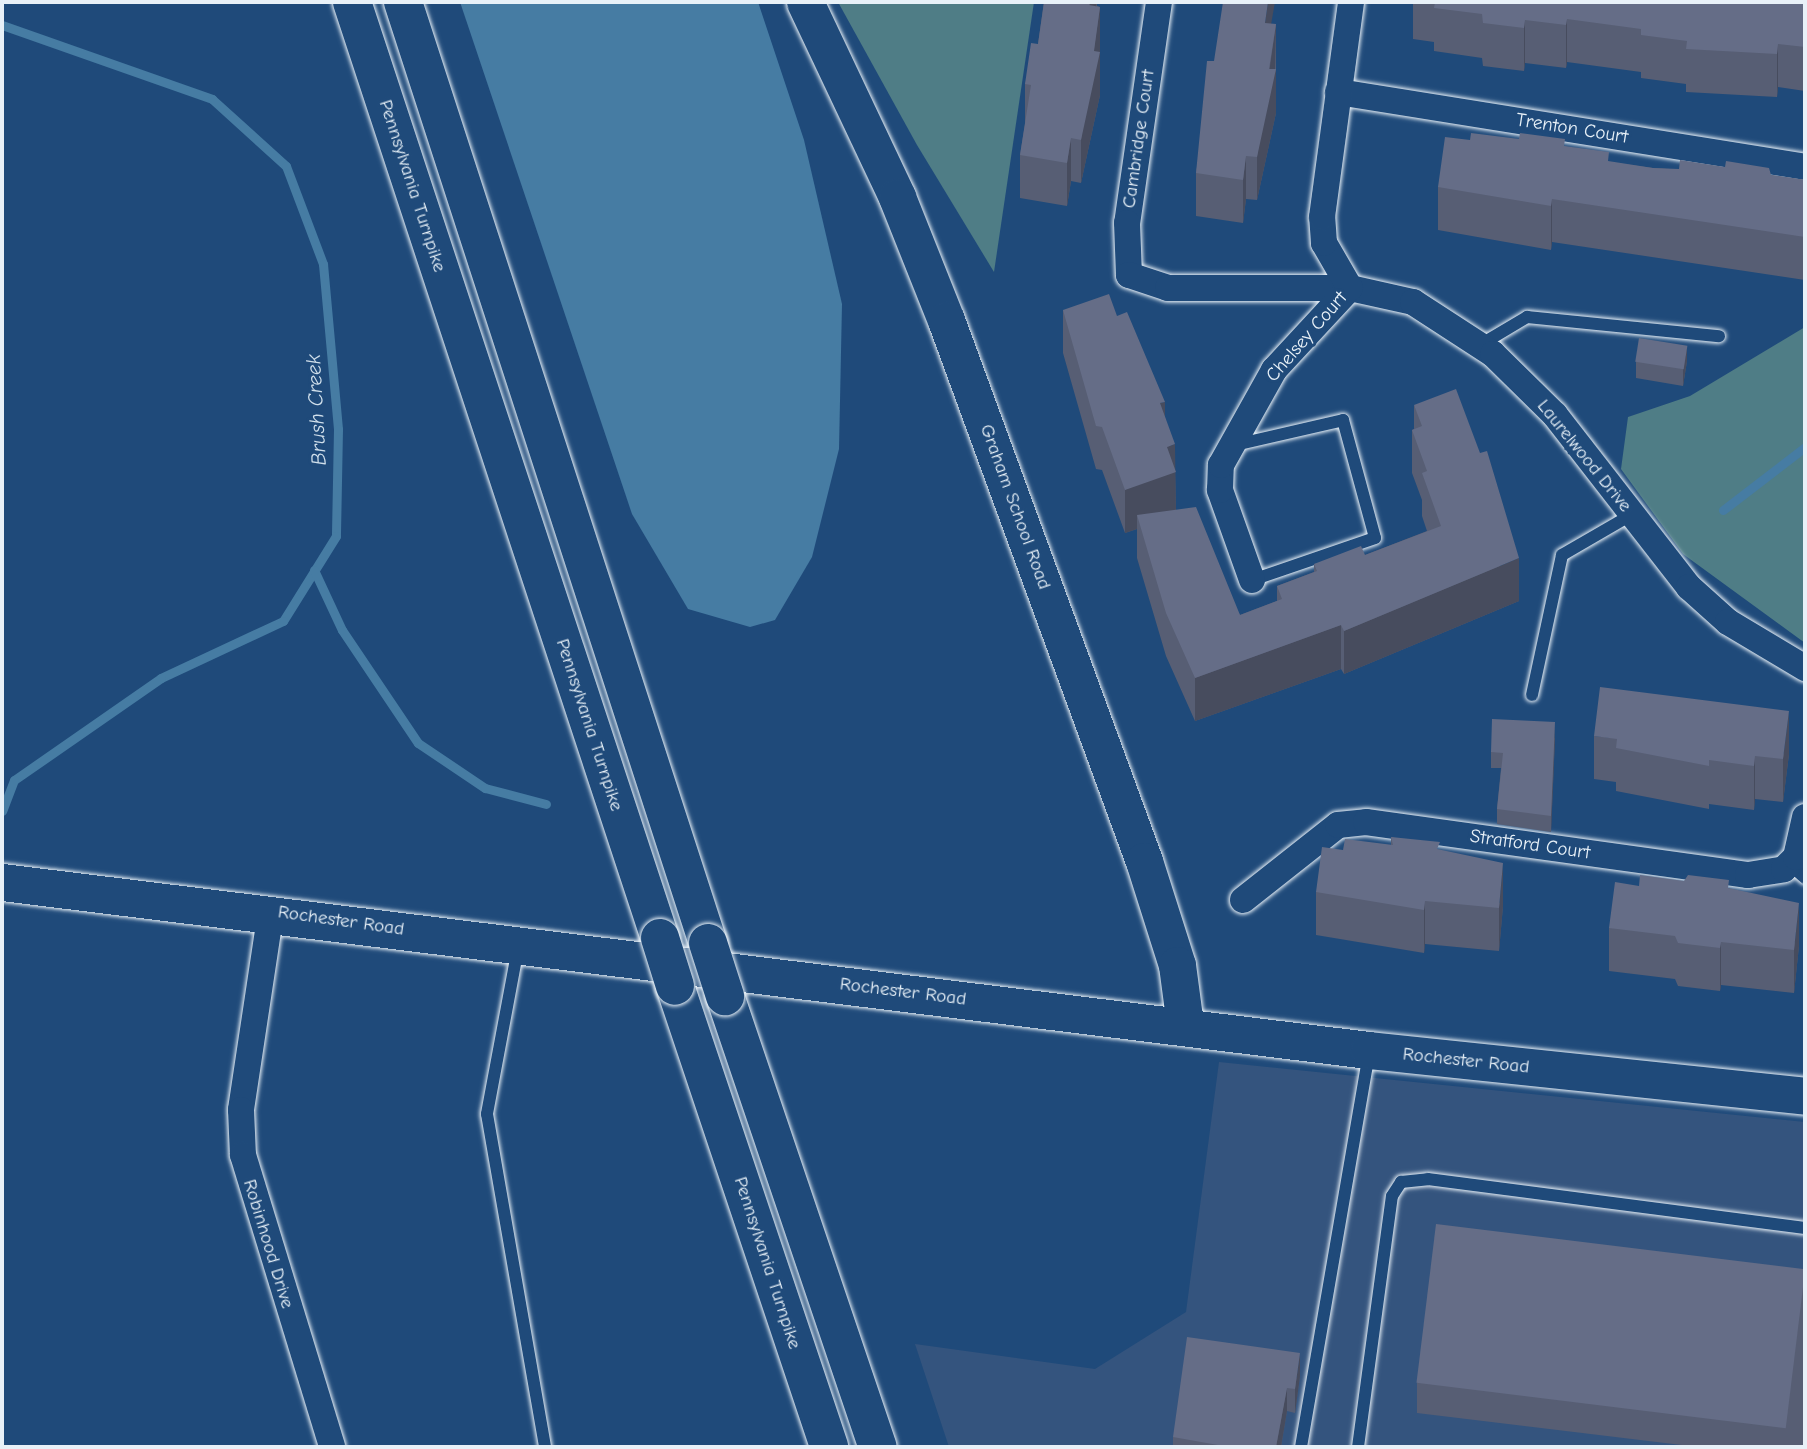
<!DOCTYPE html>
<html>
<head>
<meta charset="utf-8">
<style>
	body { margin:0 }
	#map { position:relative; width:1807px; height:1449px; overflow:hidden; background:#1f4a7a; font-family:"Comic Neue",sans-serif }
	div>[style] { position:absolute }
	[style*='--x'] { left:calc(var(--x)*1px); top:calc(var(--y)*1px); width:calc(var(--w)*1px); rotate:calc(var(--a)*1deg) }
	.built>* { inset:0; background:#34547e }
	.green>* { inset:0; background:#4f7d86 }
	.water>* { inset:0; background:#467ca3 }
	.stream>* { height:9px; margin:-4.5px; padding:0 4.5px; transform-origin:4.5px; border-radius:4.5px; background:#467ca3 }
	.roads { filter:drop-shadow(0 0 2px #e8f1f8) drop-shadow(0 0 2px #e8f1f8) }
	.lane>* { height:12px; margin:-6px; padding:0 6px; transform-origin:6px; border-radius:6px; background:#1f4a7a }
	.street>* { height:26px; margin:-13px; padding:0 13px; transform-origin:13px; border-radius:13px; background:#1f4a7a }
	.secondary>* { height:37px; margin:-18.5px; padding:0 18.5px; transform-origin:18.5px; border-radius:18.5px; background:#1f4a7a }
	.highway>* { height:38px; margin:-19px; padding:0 19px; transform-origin:19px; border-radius:19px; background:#1f4a7a }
	.bridges { filter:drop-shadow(0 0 2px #e8f1f8) drop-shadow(0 0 2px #e8f1f8) }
	.highway-bridge>* { height:38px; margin:-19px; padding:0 19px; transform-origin:19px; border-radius:19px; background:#1f4a7a }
	.wall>* { inset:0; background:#575e74 }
	.shaded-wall>* { inset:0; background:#474c5e }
	.building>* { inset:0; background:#656d87; transform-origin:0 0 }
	span { translate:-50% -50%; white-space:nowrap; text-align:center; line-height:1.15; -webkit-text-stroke:6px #1f4a7a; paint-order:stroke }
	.street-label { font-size:19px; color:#e8f1f8 }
	.water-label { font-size:21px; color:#d0dfeb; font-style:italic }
	.frame { position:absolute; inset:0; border:4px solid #e8f1f8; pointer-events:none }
</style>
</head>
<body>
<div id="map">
	<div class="built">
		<div style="clip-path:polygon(1219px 1062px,1805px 1122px,1805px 1447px,949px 1447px,915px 1344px,1095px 1369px,1186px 1312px)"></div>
	</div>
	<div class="green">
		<div style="clip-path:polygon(838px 2px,1034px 2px,994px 272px,917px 145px)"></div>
		<div style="clip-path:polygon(1805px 327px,1805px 643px,1683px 554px,1621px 469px,1628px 417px,1690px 396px)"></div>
	</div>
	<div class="water">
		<div style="clip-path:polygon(460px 2px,758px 2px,804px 140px,842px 304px,839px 449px,812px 557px,775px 620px,750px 627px,688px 609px,632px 514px)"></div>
	</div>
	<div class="stream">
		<div style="--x:2;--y:25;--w:223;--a:19.4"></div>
		<div style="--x:212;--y:99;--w:100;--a:42.2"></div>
		<div style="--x:286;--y:166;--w:105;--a:69.3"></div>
		<div style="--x:323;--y:264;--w:166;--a:84.8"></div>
		<div style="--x:338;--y:429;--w:107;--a:91.1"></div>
		<div style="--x:336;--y:536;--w:100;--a:121.9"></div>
		<div style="--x:283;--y:621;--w:135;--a:155"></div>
		<div style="--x:161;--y:678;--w:179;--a:145.2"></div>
		<div style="--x:14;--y:780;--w:33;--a:111"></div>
		<div style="--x:1723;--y:510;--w:103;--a:-37.5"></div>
		<div style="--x:314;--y:570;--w:66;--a:65"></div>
		<div style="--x:342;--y:630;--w:136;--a:56.1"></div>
		<div style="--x:418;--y:743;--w:81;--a:33.9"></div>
		<div style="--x:485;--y:788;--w:63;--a:14.7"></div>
	</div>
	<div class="roads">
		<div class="lane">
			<div style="--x:1480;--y:345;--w:55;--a:-30.8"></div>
			<div style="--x:1527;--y:317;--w:193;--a:5.7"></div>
			<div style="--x:1235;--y:445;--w:111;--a:-13"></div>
			<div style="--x:1343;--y:420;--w:122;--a:74.8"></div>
			<div style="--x:1375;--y:538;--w:130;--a:161.1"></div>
			<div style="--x:1532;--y:695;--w:143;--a:-77.9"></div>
			<div style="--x:1562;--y:555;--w:80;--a:-30.1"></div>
			<div style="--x:1789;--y:864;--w:21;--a:41"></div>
			<div style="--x:518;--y:948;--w:169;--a:100.6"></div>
			<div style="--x:487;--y:1114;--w:338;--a:80.1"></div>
			<div style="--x:1301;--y:1447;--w:399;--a:-80.2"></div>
			<div style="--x:1358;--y:1447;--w:253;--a:-82.3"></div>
			<div style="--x:1392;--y:1196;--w:17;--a:-57"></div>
			<div style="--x:1401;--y:1182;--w:27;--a:-6"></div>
			<div style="--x:1428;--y:1179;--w:380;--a:7.4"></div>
		</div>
		<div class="street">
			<div style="--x:1159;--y:2;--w:223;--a:98.2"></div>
			<div style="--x:1127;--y:223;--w:52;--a:87.8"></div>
			<div style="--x:1129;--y:275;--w:41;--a:18.4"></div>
			<div style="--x:1168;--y:288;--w:182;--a:0"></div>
			<div style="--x:1350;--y:288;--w:65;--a:12.5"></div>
			<div style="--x:1413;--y:302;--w:95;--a:33"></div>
			<div style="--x:1493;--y:354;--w:87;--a:44.5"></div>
			<div style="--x:1555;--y:415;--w:218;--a:52.1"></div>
			<div style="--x:1689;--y:587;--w:52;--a:41.9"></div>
			<div style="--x:1728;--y:622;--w:90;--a:30.9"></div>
			<div style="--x:1338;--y:92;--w:473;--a:9.1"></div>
			<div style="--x:1252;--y:580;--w:96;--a:-109.6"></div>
			<div style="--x:1220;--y:490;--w:25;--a:-88"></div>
			<div style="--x:1221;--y:465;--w:109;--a:-60.8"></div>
			<div style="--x:1274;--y:370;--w:112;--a:-47.2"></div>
			<div style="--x:1350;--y:288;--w:52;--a:-120"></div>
			<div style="--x:1324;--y:243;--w:26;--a:-94"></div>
			<div style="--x:1322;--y:217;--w:217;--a:-82.3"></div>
			<div style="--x:1243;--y:900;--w:121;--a:-38.3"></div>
			<div style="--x:1338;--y:825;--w:28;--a:-6"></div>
			<div style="--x:1366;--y:822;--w:386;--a:7.9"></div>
			<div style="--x:1748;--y:875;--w:36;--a:-9"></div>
			<div style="--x:1784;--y:869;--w:17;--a:-45"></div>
			<div style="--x:1796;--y:857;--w:41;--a:-77.3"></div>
			<div style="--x:271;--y:911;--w:201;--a:98.6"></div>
			<div style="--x:241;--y:1110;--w:45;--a:87.5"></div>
			<div style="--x:243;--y:1155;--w:305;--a:73"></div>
		</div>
		<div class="secondary">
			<div style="--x:805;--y:2;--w:216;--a:64.7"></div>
			<div style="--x:897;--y:197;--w:132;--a:68.3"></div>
			<div style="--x:946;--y:320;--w:576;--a:69.9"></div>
			<div style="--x:1144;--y:861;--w:109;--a:72.4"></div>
			<div style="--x:1177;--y:965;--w:61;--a:82.4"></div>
			<div style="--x:2;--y:882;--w:1377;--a:7.01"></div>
			<div style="--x:1369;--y:1050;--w:438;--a:6"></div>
		</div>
		<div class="highway">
			<div style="--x:352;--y:2;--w:985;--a:71.79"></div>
			<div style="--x:403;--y:2;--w:989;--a:72.04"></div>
			<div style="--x:675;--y:986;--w:486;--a:71.5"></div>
			<div style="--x:725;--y:996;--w:476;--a:71.3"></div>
		</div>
	</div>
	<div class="bridges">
		<div class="highway-bridge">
			<div style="--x:660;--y:938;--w:50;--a:72.6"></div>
			<div style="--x:708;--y:943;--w:56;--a:72.2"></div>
		</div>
	</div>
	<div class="wall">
		<div style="clip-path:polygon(1044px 2px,1097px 2px,1097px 6px,1100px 7px,1100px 95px,1081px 183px,1071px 181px,1067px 206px,1020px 198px,1020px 155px,1025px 124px,1025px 84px,1038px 44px)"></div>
		<div style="clip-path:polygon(1413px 2px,1805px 2px,1805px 91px,1778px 87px,1777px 97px,1686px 92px,1686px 84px,1641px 78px,1641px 72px,1567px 62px,1566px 68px,1525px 63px,1524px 71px,1483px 66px,1482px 58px,1434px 51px,1434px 42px,1413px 39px)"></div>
		<div style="clip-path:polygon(1271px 24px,1276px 24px,1276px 113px,1257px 200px,1246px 199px,1243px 223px,1196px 216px,1196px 173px,1214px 61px)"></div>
		<div style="clip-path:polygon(1470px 140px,1565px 146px,1609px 162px,1653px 168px,1771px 175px,1805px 180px,1805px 280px,1552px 242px,1551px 250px,1438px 230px,1438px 187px)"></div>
		<div style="clip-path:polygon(1063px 310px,1117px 316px,1165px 417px,1175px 469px,1176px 510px,1240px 615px,1277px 601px,1277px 586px,1314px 572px,1314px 564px,1365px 555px,1427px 531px,1422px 516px,1422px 500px,1412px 473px,1412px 430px,1414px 429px,1414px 405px,1519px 601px,1344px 674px,1341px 669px,1195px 721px,1166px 656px,1137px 558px,1137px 529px,1125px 533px,1102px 470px,1096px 469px,1063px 353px)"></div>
		<div style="clip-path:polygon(1687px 361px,1683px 386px,1636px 378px,1636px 362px)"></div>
		<div style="clip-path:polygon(1594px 736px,1789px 754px,1783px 802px,1755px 799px,1754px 810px,1709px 804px,1709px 809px,1616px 791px,1616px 782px,1594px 779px)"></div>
		<div style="clip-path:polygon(1555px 738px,1551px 832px,1497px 824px,1497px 809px,1501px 768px,1491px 768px,1491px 752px)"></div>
		<div style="clip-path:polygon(1391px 837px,1440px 850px,1503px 906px,1499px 951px,1425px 944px,1424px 953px,1316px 935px,1316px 892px,1343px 850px,1391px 845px)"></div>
		<div style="clip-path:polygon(1639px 886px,1729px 888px,1799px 946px,1794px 993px,1721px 985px,1720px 991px,1678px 986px,1675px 979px,1609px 971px,1609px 928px)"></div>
		<div style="clip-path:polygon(1805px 1270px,1805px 1447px,1698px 1447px,1417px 1413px,1417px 1383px)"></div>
		<div style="clip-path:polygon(1300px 1376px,1295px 1413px,1287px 1411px,1281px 1447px,1173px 1447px,1173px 1437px)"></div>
	</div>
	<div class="shaded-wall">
		<div style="clip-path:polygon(1090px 2px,1097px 2px,1089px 48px)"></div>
		<div style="clip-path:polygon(1268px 2px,1275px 2px,1268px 42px,1265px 23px)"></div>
		<div style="clip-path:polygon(1100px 7px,1100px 95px,1081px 183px,1081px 140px)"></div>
		<div style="clip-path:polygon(1567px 19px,1567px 62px,1566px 68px,1566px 25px)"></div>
		<div style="clip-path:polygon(1525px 20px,1525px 63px,1524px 71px,1524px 28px)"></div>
		<div style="clip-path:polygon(1276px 24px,1275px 73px,1276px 69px,1276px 113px,1257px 200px,1257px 157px)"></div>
		<div style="clip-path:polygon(1778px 44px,1778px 87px,1777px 97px,1777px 54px)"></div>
		<div style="clip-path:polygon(1071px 138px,1071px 181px,1067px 206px,1067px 163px)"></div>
		<div style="clip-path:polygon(1246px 156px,1246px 199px,1243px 223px,1243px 180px)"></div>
		<div style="clip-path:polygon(1552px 199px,1552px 242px,1551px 250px,1551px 206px)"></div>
		<div style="clip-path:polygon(1687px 346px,1687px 361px,1683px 386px,1683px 370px)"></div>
		<div style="clip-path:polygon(1165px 402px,1165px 445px,1160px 403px)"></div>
		<div style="clip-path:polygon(1175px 444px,1176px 515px,1137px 515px,1137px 529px,1125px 533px,1125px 490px,1167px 447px)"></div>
		<div style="clip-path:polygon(1519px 558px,1519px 601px,1344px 674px,1344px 631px)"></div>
		<div style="clip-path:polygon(1341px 625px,1341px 669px,1195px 721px,1195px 678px)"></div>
		<div style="clip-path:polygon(1789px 711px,1789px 754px,1783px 802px,1783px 759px)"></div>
		<div style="clip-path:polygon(1555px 722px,1555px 738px,1551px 832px,1551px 816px)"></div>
		<div style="clip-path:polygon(1755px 756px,1755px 799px,1754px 810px,1754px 766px)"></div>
		<div style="clip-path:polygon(1503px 863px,1503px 906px,1499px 951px,1499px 908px)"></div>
		<div style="clip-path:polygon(1425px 901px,1425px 944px,1424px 953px,1424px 910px)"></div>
		<div style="clip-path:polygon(1799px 903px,1799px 946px,1794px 993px,1794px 950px)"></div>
		<div style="clip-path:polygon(1721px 942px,1721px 985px,1720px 991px,1720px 948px)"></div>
		<div style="clip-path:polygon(1300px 1353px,1300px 1376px,1295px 1413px,1295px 1389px)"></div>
		<div style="clip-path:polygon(1287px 1388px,1287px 1411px,1281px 1447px,1276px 1447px)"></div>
	</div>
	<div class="building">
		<div style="clip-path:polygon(1044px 2px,1090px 2px,1089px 5px,1100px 7px,1094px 51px,1100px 52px,1081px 140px,1071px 138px,1067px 163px,1020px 155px,1031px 85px,1025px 84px,1031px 43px,1038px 44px)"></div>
		<div style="clip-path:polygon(1223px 2px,1268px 2px,1265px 23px,1276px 24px,1269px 69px,1276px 69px,1257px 157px,1246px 156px,1243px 180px,1196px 173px,1207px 61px,1214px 61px)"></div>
		<div style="clip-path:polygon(1435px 2px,1805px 2px,1805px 47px,1778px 44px,1777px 54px,1686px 49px,1687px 41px,1641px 35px,1641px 29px,1567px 19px,1566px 25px,1525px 20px,1524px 28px,1483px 23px,1482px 14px,1434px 8px)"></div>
		<div style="clip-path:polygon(1471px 133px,1519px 139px,1520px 133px,1565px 139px,1564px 146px,1609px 152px,1608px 161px,1653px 168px,1679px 169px,1680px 160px,1725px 167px,1726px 161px,1769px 168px,1771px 175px,1805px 180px,1805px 237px,1552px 199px,1551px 206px,1438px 187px,1445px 137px,1470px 140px)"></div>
		<div style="clip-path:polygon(1109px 294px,1117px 316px,1127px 312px,1165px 402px,1160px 403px,1175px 444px,1167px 447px,1176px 472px,1125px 490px,1102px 427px,1096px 426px,1063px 310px)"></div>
		<div style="left:1639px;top:338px;width:49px;height:24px;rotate:9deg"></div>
		<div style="clip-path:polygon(1456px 389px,1480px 453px,1487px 451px,1519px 558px,1344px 631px,1341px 625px,1195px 678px,1166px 613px,1137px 515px,1196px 507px,1240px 615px,1282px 599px,1277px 586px,1317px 571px,1314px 564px,1361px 546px,1365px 555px,1441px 526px,1422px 473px,1427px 471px,1412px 430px,1422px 426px,1414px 405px)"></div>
		<div style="clip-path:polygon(1600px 687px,1789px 711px,1783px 759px,1755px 756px,1754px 766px,1709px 760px,1709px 766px,1616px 748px,1617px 739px,1594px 736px)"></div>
		<div style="clip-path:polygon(1492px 719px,1555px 722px,1551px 816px,1497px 809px,1503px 753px,1491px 752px)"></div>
		<div style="clip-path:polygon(1391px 837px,1440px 842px,1437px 849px,1503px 863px,1499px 908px,1425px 901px,1424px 910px,1316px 892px,1322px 847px,1343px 850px,1345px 839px,1393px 845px)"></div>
		<div style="clip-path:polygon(1640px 875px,1684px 881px,1688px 875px,1729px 880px,1728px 888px,1799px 903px,1794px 950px,1721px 942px,1720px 948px,1678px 943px,1675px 936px,1609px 928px,1615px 882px,1639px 886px)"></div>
		<div style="left:1436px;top:1224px;width:372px;height:160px;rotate:7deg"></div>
		<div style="clip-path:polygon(1187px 1337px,1300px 1353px,1295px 1389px,1287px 1388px,1276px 1447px,1229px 1447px,1173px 1437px)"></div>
	</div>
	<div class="street-label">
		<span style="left:1572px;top:129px;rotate:9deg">Trenton Court</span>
		<span style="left:1139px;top:139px;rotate:-82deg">Cambridge Court</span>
		<span style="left:412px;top:186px;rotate:72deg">Pennsylvania Turnpike</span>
		<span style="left:1307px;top:337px;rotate:-49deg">Chelsey Court</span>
		<span style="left:1584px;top:456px;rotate:51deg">Laurelwood Drive</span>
		<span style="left:1015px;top:507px;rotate:70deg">Graham School Road</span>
		<span style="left:589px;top:725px;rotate:72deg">Pennsylvania Turnpike</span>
		<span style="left:1530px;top:845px;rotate:8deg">Stratford Court</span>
		<span style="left:341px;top:921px;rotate:8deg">Rochester Road</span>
		<span style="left:903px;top:992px;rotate:7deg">Rochester Road</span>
		<span style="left:1466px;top:1061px;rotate:6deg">Rochester Road</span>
		<span style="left:268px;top:1244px;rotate:73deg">Robinhood Drive</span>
		<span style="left:767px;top:1263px;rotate:72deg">Pennsylvania Turnpike</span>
	</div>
	<div class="water-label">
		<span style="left:316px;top:410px;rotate:-93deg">Brush Creek</span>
	</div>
	<div class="frame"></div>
</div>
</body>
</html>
